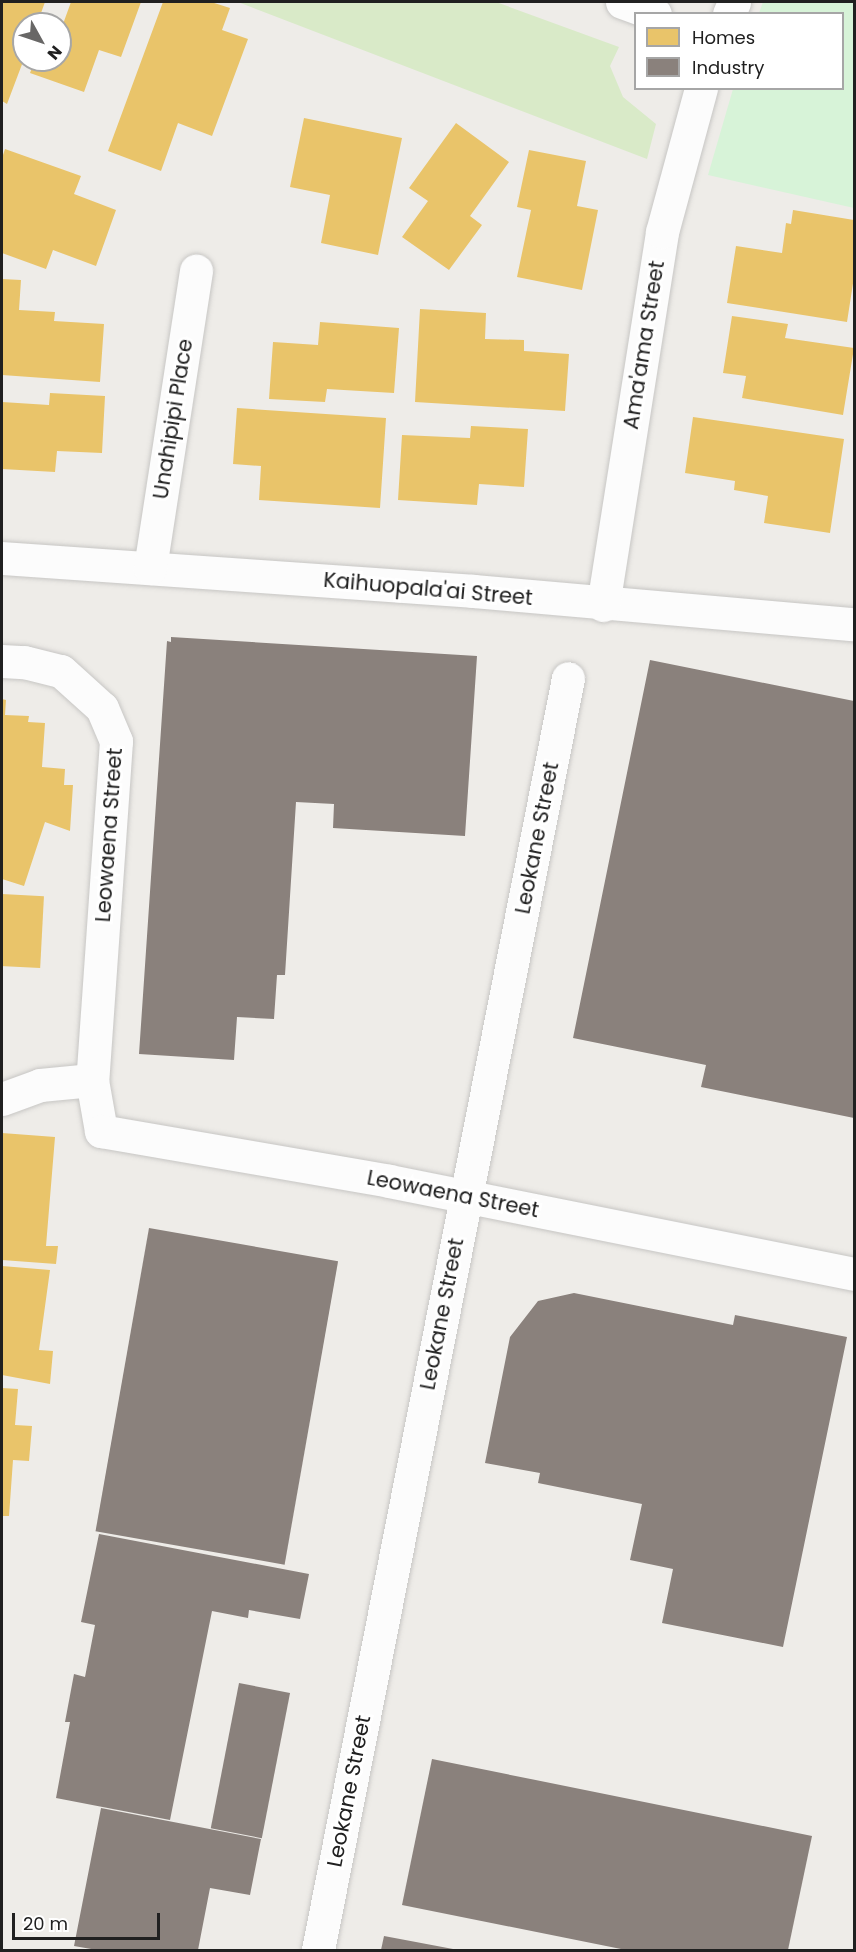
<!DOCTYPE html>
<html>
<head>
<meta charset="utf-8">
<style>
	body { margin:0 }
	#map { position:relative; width:856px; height:1952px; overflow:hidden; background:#eeece8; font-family:Poppins,sans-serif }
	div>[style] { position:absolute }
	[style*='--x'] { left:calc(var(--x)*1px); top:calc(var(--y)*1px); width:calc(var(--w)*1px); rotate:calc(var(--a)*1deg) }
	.grass>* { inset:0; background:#d9eac8 }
	.park>* { inset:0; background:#d7f3d8 }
	.homes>* { inset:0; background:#e9c46a; transform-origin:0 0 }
	.industry>* { inset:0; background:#8a817c; transform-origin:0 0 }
	.roads { filter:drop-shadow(0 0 2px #c7c6c4) drop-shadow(0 0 2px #c7c6c4) }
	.minor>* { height:33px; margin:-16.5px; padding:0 16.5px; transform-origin:16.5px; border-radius:16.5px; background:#fcfcfc }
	span { translate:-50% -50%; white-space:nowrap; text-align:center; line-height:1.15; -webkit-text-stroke:6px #fff; paint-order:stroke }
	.street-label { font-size:21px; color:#202020 }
	.frame { position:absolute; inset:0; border:3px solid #202020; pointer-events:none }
	.legend { position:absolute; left:634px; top:12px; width:210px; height:78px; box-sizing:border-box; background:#fff; border:2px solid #a6a6a6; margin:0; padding:8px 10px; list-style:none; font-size:18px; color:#202020 }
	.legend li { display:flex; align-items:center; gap:12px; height:30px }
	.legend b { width:30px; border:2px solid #a6a6a6 }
	.north { position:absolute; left:12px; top:12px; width:60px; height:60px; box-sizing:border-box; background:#fff; border:2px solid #a6a6a6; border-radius:50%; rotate:130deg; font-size:16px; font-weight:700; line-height:24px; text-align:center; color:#202020 }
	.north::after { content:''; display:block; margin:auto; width:21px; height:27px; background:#686766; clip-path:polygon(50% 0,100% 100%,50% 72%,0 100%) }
	.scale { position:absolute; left:12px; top:1913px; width:148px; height:27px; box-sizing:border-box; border:3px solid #202020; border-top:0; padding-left:8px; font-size:18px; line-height:21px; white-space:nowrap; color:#202020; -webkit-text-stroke:4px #fff; paint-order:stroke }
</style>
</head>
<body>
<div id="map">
	<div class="grass">
		<div style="clip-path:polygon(238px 2px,496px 2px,619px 47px,610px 66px,623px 97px,656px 124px,647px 159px)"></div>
	</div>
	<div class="park">
		<div style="clip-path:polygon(763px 2px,854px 2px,854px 208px,708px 175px,733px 89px,842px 88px,842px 14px,759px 13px)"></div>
	</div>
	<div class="homes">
		<div style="clip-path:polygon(2px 2px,45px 2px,37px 24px,24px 24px,24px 59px,7px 104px,2px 101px)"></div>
		<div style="clip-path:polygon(71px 2px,141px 2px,121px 57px,99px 50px,84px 92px,30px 73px,35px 60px,60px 60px,60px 24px,48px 24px,49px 19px,63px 24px)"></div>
		<div style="clip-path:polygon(163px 2px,211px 2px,230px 8px,222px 30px,248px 39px,212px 136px,178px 123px,161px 171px,108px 151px)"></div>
		<div style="clip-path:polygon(304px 118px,402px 138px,378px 255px,321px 243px,330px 195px,290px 187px)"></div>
		<div style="clip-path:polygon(456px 123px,509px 162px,470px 216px,482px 225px,449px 270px,402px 237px,428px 201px,409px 188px)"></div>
		<div style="clip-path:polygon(5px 149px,81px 176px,74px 194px,116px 210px,96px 266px,53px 250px,46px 269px,2px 253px,2px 158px)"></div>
		<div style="clip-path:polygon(529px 150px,586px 161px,577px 206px,598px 210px,582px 290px,517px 277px,531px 210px,517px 207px)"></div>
		<div style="clip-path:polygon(793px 210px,854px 220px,854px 277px,847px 322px,727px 303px,736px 246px,782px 253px,786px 223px,791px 224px)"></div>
		<div style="clip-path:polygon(2px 279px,21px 280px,19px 310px,55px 312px,54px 321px,104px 324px,100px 382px,2px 375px)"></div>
		<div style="clip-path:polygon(420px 309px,486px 313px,485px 339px,524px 340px,524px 351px,569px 354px,565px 411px,415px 402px)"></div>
		<div style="clip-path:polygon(732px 316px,788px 324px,785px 338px,854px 348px,843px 415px,742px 398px,746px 376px,723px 373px)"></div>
		<div style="clip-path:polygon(320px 322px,399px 328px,394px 393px,327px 389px,325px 402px,269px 399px,273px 342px,318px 345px)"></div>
		<div style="clip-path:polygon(50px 393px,105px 396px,102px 453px,57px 451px,55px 472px,2px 469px,2px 402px,49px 405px)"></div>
		<div style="clip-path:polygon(237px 408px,386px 418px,380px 508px,259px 500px,261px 466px,233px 464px)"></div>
		<div style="clip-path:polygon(693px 417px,844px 439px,830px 533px,764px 523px,768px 496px,734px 490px,735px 481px,685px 473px)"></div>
		<div style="clip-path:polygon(471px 426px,528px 429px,524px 487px,479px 484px,477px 505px,398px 500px,402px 435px,470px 438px)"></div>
		<div style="clip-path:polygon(2px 699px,6px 700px,5px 715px,29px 716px,28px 722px,45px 723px,42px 767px,65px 769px,64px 785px,73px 785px,70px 831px,45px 822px,24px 886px,2px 879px)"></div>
		<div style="left:2px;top:894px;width:42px;height:72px;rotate:3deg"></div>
		<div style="clip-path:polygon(2px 1133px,55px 1137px,46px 1246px,58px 1246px,56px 1264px,2px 1260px)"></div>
		<div style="clip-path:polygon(2px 1266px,50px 1270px,39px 1350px,53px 1351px,50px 1384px,2px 1375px)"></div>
		<div style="clip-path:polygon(2px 1388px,18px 1389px,15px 1425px,32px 1426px,29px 1461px,13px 1460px,9px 1516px,2px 1516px)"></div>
	</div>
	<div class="industry">
		<div style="clip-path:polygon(171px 637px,477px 656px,465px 836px,333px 828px,334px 804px,296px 802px,285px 975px,277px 975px,274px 1019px,237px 1017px,234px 1060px,139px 1054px,167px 641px,171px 642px)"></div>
		<div style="clip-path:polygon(650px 660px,854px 701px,854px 1118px,701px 1087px,706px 1065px,573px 1038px)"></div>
		<div style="left:149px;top:1228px;width:192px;height:308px;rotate:10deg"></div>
		<div style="clip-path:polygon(574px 1293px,733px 1325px,735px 1315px,847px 1337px,783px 1647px,662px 1623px,673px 1569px,630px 1560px,642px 1504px,538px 1483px,540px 1473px,485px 1463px,510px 1337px,538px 1301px)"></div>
		<div style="clip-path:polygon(99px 1534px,309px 1574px,300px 1619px,249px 1610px,248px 1618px,212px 1611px,170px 1820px,56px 1798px,70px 1722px,65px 1722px,74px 1674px,85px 1677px,95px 1625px,81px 1622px)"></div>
		<div style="left:239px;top:1683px;width:52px;height:148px;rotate:11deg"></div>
		<div style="clip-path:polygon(432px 1759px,812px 1836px,788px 1950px,626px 1950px,402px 1905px)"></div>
		<div style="clip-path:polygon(101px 1808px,261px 1839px,250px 1895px,210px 1888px,198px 1950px,97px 1950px,74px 1946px)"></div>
		<div style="clip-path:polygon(384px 1936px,453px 1949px,453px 1950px,381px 1950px)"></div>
	</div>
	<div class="roads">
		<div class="minor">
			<div style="--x:622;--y:2;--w:35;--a:20"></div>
			<div style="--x:729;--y:14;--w:13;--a:-67"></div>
			<div style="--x:2;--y:558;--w:472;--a:4"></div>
			<div style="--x:473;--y:591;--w:382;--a:5"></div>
			<div style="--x:150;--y:568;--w:301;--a:-81.2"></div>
			<div style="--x:603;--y:605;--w:378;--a:-81"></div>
			<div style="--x:662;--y:232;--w:149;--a:-74.8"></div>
			<div style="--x:2;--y:661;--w:22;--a:3"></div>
			<div style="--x:24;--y:662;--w:38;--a:14"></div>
			<div style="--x:61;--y:671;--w:55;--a:42.1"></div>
			<div style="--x:102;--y:708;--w:36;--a:67"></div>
			<div style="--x:116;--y:741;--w:340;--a:94"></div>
			<div style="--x:92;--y:1080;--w:52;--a:80"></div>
			<div style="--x:101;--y:1131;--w:292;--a:9.8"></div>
			<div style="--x:389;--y:1181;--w:474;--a:11.3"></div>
			<div style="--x:2;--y:1099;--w:40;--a:-20.2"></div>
			<div style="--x:40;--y:1085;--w:52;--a:-5.5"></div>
			<div style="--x:318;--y:1950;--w:1296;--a:-78.88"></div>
		</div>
	</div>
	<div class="street-label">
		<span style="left:644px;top:345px;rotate:-81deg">Ama'ama Street</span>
		<span style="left:173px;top:419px;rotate:-81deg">Unahipipi Place</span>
		<span style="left:428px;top:589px;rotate:5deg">Kaihuopala'ai Street</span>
		<span style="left:109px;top:835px;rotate:-86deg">Leowaena Street</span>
		<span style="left:537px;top:838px;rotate:-79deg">Leokane Street</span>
		<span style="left:453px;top:1194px;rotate:11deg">Leowaena Street</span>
		<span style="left:442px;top:1314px;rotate:-79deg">Leokane Street</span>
		<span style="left:349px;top:1791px;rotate:-79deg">Leokane Street</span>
	</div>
	<div class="frame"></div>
	<ul class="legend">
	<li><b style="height:16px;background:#e9c46a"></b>Homes</li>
	<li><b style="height:16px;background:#8a817c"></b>Industry</li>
	</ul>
	<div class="north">N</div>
	<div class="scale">20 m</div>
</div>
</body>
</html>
